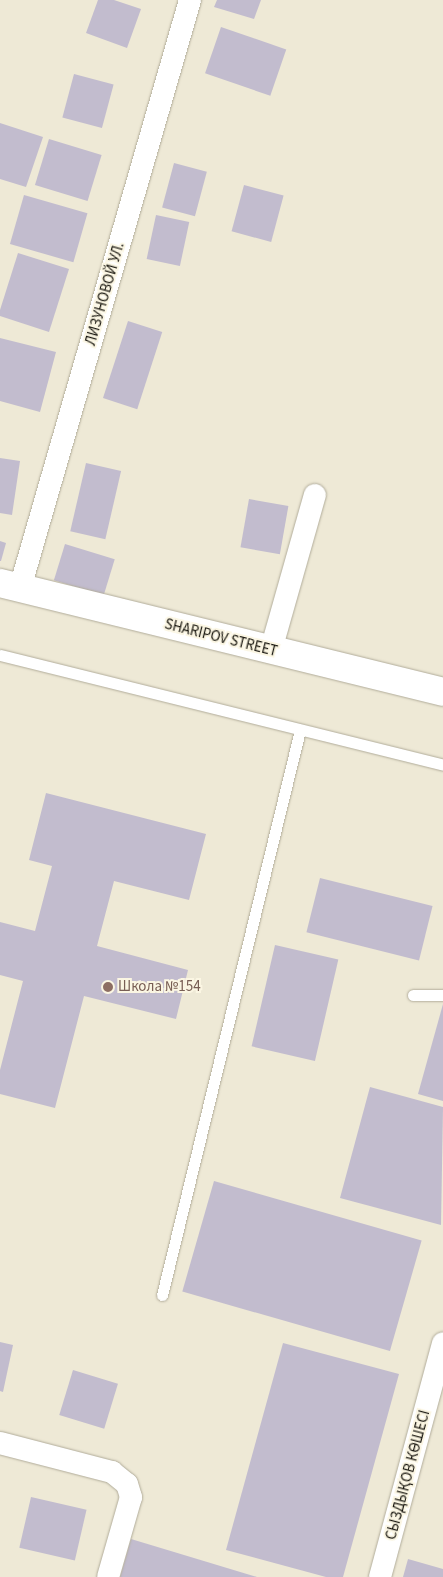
<!DOCTYPE html>
<html>
<head>
<meta charset="utf-8">
<style>
	body { margin:0 }
	#map { position:relative; width:443px; height:1577px; overflow:hidden; background:#eee9d6; font-family:"Source Sans 3",sans-serif }
	div>[style] { position:absolute }
	[style*='--x'] { left:calc(var(--x)*1px); top:calc(var(--y)*1px); width:calc(var(--w)*1px); rotate:calc(var(--a)*1deg) }
	.building>* { inset:0; background:#c2bcce; transform-origin:0 0 }
	.roads { filter:drop-shadow(0 0 1px #b1ac9a) drop-shadow(0 0 1px #b1ac9a) }
	.lane>* { height:11px; margin:-5.5px; padding:0 5.5px; transform-origin:5.5px; border-radius:5.5px; background:#fff }
	.street>* { height:22px; margin:-11px; padding:0 11px; transform-origin:11px; border-radius:11px; background:#fff }
	.secondary>* { height:28px; margin:-14px; padding:0 14px; transform-origin:14px; border-radius:14px; background:#fff }
	.dots>* { width:14px; height:14px; translate:-50% -50%; box-sizing:border-box; border:2px solid #fbf6e3; border-radius:50% }
	span { translate:-50% -50%; white-space:nowrap; text-align:center; line-height:1.15; -webkit-text-stroke:4px #fbf6e3; paint-order:stroke }
	.street-label { font-size:15px; color:#18160f }
	.education-label { font-size:15px; color:#785e54 }
	.left { translate:0 -50%; text-align:left }
</style>
</head>
<body>
<div id="map">
	<div class="building">
		<div style="clip-path:polygon(98px 0,114px 0,141px 9px,127px 48px,86px 33px)"></div>
		<div style="clip-path:polygon(217px 0,261px 0,254px 19px,214px 7px)"></div>
		<div style="left:221px;top:27px;width:69px;height:49px;rotate:19deg"></div>
		<div style="left:74px;top:74px;width:41px;height:45px;rotate:15deg"></div>
		<div style="clip-path:polygon(0 123px,43px 137px,26px 187px,0 179px)"></div>
		<div style="left:49px;top:139px;width:55px;height:48px;rotate:17deg"></div>
		<div style="left:174px;top:163px;width:34px;height:46px;rotate:15deg"></div>
		<div style="left:244px;top:185px;width:41px;height:48px;rotate:15deg"></div>
		<div style="left:24px;top:195px;width:66px;height:51px;rotate:16deg"></div>
		<div style="left:156px;top:215px;width:34px;height:45px;rotate:12deg"></div>
		<div style="clip-path:polygon(18px 253px,69px 269px,49px 332px,0 316px,0 310px)"></div>
		<div style="left:128px;top:321px;width:36px;height:81px;rotate:18deg"></div>
		<div style="clip-path:polygon(0 338px,56px 352px,40px 412px,0 401px)"></div>
		<div style="clip-path:polygon(0 458px,20px 461px,12px 515px,0 513px)"></div>
		<div style="left:86px;top:463px;width:36px;height:70px;rotate:13deg"></div>
		<div style="left:249px;top:499px;width:40px;height:49px;rotate:10deg"></div>
		<div style="clip-path:polygon(0 541px,6px 543px,1px 561px,0 561px)"></div>
		<div style="left:65px;top:544px;width:52px;height:38px;rotate:17deg"></div>
		<div style="clip-path:polygon(46px 793px,206px 834px,189px 900px,114px 881px,97px 946px,188px 970px,176px 1019px,84px 996px,55px 1108px,0 1094px,0 1070px,23px 981px,0 975px,0 922px,35px 931px,52px 866px,29px 860px)"></div>
		<div style="left:320px;top:878px;width:116px;height:56px;rotate:14deg"></div>
		<div style="left:275px;top:945px;width:65px;height:104px;rotate:13deg"></div>
		<div style="clip-path:polygon(443px 1004px,443px 1101px,418px 1094px)"></div>
		<div style="clip-path:polygon(370px 1087px,443px 1107px,441px 1225px,340px 1198px)"></div>
		<div style="left:214px;top:1181px;width:216px;height:115px;rotate:16deg"></div>
		<div style="clip-path:polygon(0 1342px,13px 1345px,3px 1392px,0 1391px)"></div>
		<div style="clip-path:polygon(283px 1343px,399px 1374px,343px 1577px,326px 1577px,226px 1550px)"></div>
		<div style="left:73px;top:1370px;width:47px;height:47px;rotate:17deg"></div>
		<div style="left:31px;top:1497px;width:57px;height:52px;rotate:13deg"></div>
		<div style="clip-path:polygon(131px 1539px,257px 1577px,120px 1577px)"></div>
		<div style="clip-path:polygon(408px 1559px,443px 1569px,443px 1577px,403px 1577px)"></div>
	</div>
	<div class="roads">
		<div class="lane">
			<div style="--x:0;--y:655;--w:456;--a:13.9"></div>
			<div style="--x:413;--y:995;--w:30;--a:0"></div>
			<div style="--x:162;--y:1295;--w:582;--a:-76.27"></div>
		</div>
		<div class="street">
			<div style="--x:20;--y:588;--w:612;--a:-73.87"></div>
			<div style="--x:271;--y:650;--w:161;--a:-74.2"></div>
			<div style="--x:0;--y:1443;--w:116;--a:14.5"></div>
			<div style="--x:112;--y:1472;--w:19;--a:39"></div>
			<div style="--x:127;--y:1484;--w:14;--a:73"></div>
			<div style="--x:131;--y:1497;--w:83;--a:106"></div>
			<div style="--x:380;--y:1577;--w:242;--a:-74.9"></div>
		</div>
		<div class="secondary">
			<div style="--x:0;--y:583;--w:456;--a:13.8"></div>
		</div>
	</div>
	<div class="dots">
		<div style="left:108px;top:987px;background:#8d6e63"></div>
	</div>
	<div class="street-label">
		<span style="left:105px;top:294px;rotate:-74deg">ЛИЗУНОВОЙ УЛ.</span>
		<span style="left:221px;top:638px;rotate:14deg">SHARIPOV STREET</span>
		<span style="left:408px;top:1475px;rotate:-75deg">СЫЗДЫҚОВ КӨШЕСІ</span>
	</div>
	<div class="education-label">
		<span class="left" style="left:118px;top:987px">Школа №154</span>
	</div>
</div>
</body>
</html>
